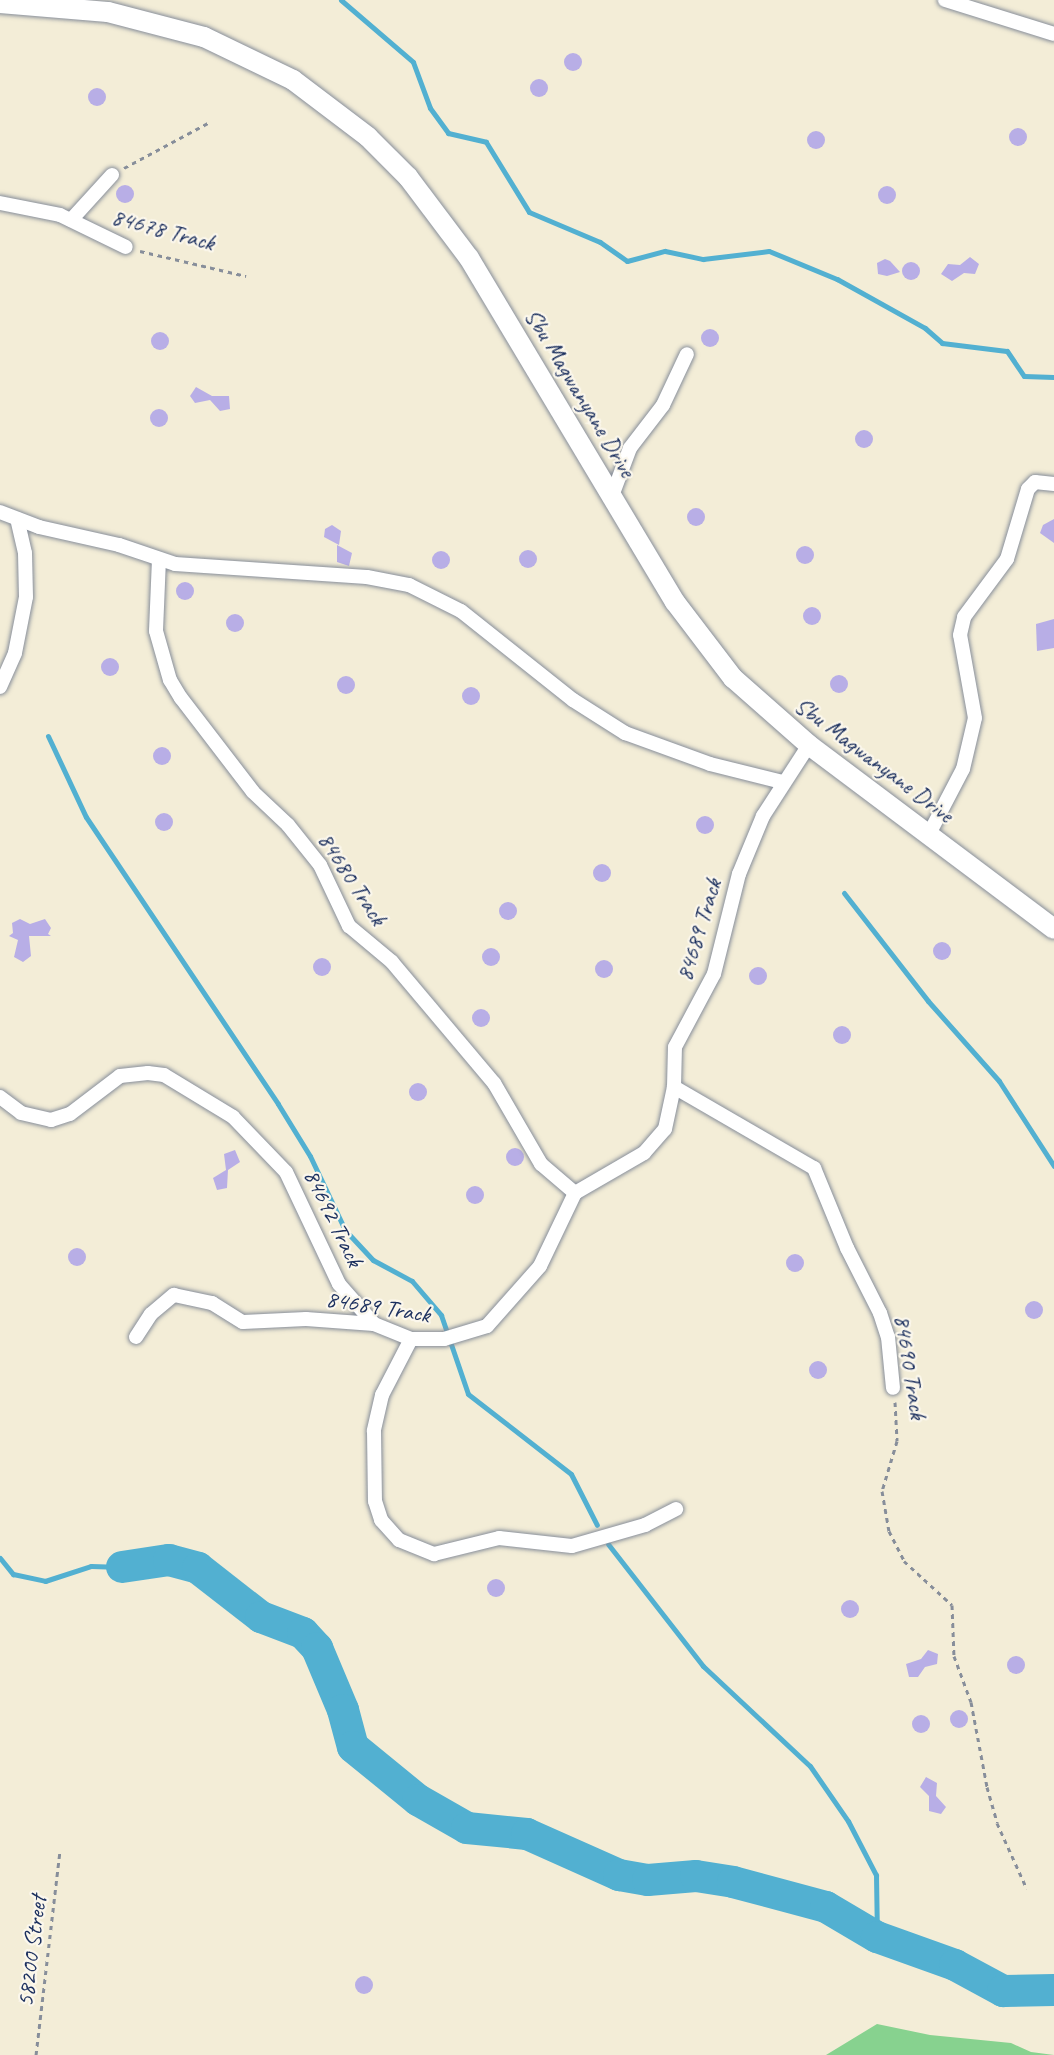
<!DOCTYPE html>
<html>
<head>
<meta charset="utf-8">
<style>
	body { margin:0 }
	#map { position:relative; width:1054px; height:2055px; overflow:hidden; background:#f3edd7; font-family:Caveat,sans-serif }
	div>[style] { position:absolute }
	[style*='--x'] { left:calc(var(--x)*1px); top:calc(var(--y)*1px); width:calc(var(--w)*1px); rotate:calc(var(--a)*1deg) }
	.green>* { inset:0; background:#87d28f }
	.stream>* { height:5px; margin:-2.5px; padding:0 2.5px; transform-origin:2.5px; border-radius:2.5px; background:#52b0d1 }
	.river>* { height:32px; margin:-16px; padding:0 16px; transform-origin:16px; border-radius:16px; background:#52b0d1 }
	.building>* { inset:0; background:#b8aee6 }
	.round { border-radius:50% }
	.path>* { height:3px; margin-top:-1.5px; transform-origin:0; background:repeating-linear-gradient(90deg,#878e9a 0 4.5px,transparent 0 9px) }
	.roads { filter:drop-shadow(0 0 2px #878e9a) drop-shadow(0 0 2px #878e9a) }
	.street>* { height:14px; margin:-7px; padding:0 7px; transform-origin:7px; border-radius:7px; background:#fff }
	.secondary>* { height:20px; margin:-10px; padding:0 10px; transform-origin:10px; border-radius:10px; background:#fff }
	span { translate:-50% -50%; white-space:nowrap; text-align:center; line-height:1.15; -webkit-text-stroke:4.5px #fbf7ec; paint-order:stroke }
	.street-label { font-size:24px; color:#1b2f5e }
</style>
</head>
<body>
<div id="map">
	<div class="green">
		<div style="clip-path:polygon(877px 2024px,930px 2035px,1011px 2043px,1031px 2052px,1054px 2055px,826px 2055px)"></div>
	</div>
	<div class="stream">
		<div style="--x:341;--y:0;--w:95;--a:40.7"></div>
		<div style="--x:413;--y:62;--w:49;--a:69.7"></div>
		<div style="--x:430;--y:108;--w:31;--a:54"></div>
		<div style="--x:448;--y:133;--w:39;--a:13"></div>
		<div style="--x:486;--y:142;--w:82;--a:58.4"></div>
		<div style="--x:529;--y:212;--w:77;--a:22.9"></div>
		<div style="--x:600;--y:242;--w:33;--a:35"></div>
		<div style="--x:627;--y:261;--w:39;--a:-15"></div>
		<div style="--x:665;--y:251;--w:39;--a:12"></div>
		<div style="--x:703;--y:259;--w:66;--a:-6.9"></div>
		<div style="--x:769;--y:251;--w:74;--a:22.4"></div>
		<div style="--x:837;--y:279;--w:101;--a:29.1"></div>
		<div style="--x:925;--y:328;--w:23;--a:41"></div>
		<div style="--x:942;--y:343;--w:65;--a:7"></div>
		<div style="--x:1007;--y:351;--w:30;--a:56"></div>
		<div style="--x:1024;--y:376;--w:30;--a:2"></div>
		<div style="--x:48;--y:736;--w:89;--a:64.9"></div>
		<div style="--x:86;--y:817;--w:345;--a:56.2"></div>
		<div style="--x:278;--y:1104;--w:61;--a:58.4"></div>
		<div style="--x:310;--y:1156;--w:82;--a:64.7"></div>
		<div style="--x:345;--y:1230;--w:41;--a:47"></div>
		<div style="--x:373;--y:1260;--w:44;--a:28.3"></div>
		<div style="--x:412;--y:1281;--w:45;--a:49.5"></div>
		<div style="--x:441;--y:1315;--w:83;--a:71.1"></div>
		<div style="--x:468;--y:1394;--w:130;--a:37.8"></div>
		<div style="--x:571;--y:1474;--w:57;--a:63"></div>
		<div style="--x:844;--y:893;--w:137;--a:52.1"></div>
		<div style="--x:928;--y:1001;--w:107;--a:48.4"></div>
		<div style="--x:999;--y:1081;--w:101;--a:57.1"></div>
		<div style="--x:608;--y:1544;--w:155;--a:52.1"></div>
		<div style="--x:703;--y:1666;--w:146;--a:43.1"></div>
		<div style="--x:810;--y:1766;--w:67;--a:55.4"></div>
		<div style="--x:848;--y:1821;--w:61;--a:62.6"></div>
		<div style="--x:876;--y:1875;--w:62;--a:89.1"></div>
		<div style="--x:0;--y:1558;--w:21;--a:51"></div>
		<div style="--x:13;--y:1574;--w:33;--a:12"></div>
		<div style="--x:45;--y:1581;--w:48;--a:-18.1"></div>
		<div style="--x:91;--y:1566;--w:31;--a:2"></div>
	</div>
	<div class="river">
		<div style="--x:122;--y:1567;--w:48;--a:-8.5"></div>
		<div style="--x:169;--y:1560;--w:30;--a:15"></div>
		<div style="--x:198;--y:1568;--w:80;--a:37.9"></div>
		<div style="--x:261;--y:1617;--w:45;--a:20.9"></div>
		<div style="--x:303;--y:1633;--w:21;--a:47"></div>
		<div style="--x:317;--y:1648;--w:67;--a:67.2"></div>
		<div style="--x:343;--y:1710;--w:38;--a:75"></div>
		<div style="--x:353;--y:1747;--w:84;--a:39.2"></div>
		<div style="--x:418;--y:1800;--w:56;--a:29.7"></div>
		<div style="--x:467;--y:1828;--w:60;--a:5.7"></div>
		<div style="--x:527;--y:1834;--w:101;--a:24"></div>
		<div style="--x:619;--y:1875;--w:29;--a:10"></div>
		<div style="--x:648;--y:1880;--w:48;--a:-4.8"></div>
		<div style="--x:696;--y:1876;--w:37;--a:9"></div>
		<div style="--x:733;--y:1882;--w:96;--a:15"></div>
		<div style="--x:826;--y:1907;--w:59;--a:30.5"></div>
		<div style="--x:877;--y:1937;--w:83;--a:19.7"></div>
		<div style="--x:955;--y:1965;--w:55;--a:28.4"></div>
		<div style="--x:1003;--y:1991;--w:51;--a:-1.1"></div>
	</div>
	<div class="building">
		<div class="round" style="left:564px;top:53px;width:18px;height:18px"></div>
		<div class="round" style="left:530px;top:79px;width:18px;height:18px"></div>
		<div class="round" style="left:88px;top:88px;width:18px;height:18px"></div>
		<div class="round" style="left:1009px;top:128px;width:18px;height:18px"></div>
		<div class="round" style="left:807px;top:131px;width:18px;height:18px"></div>
		<div class="round" style="left:116px;top:185px;width:18px;height:18px"></div>
		<div class="round" style="left:878px;top:186px;width:18px;height:18px"></div>
		<div style="clip-path:polygon(970px 257px,979px 264px,975px 274px,964px 273px,952px 281px,941px 274px,948px 264px,960px 265px)"></div>
		<div style="clip-path:polygon(885px 259px,890px 261px,900px 272px,887px 276px,878px 274px,877px 263px)"></div>
		<div class="round" style="left:902px;top:262px;width:18px;height:18px"></div>
		<div class="round" style="left:701px;top:329px;width:18px;height:18px"></div>
		<div class="round" style="left:151px;top:332px;width:18px;height:18px"></div>
		<div style="clip-path:polygon(196px 387px,212px 396px,229px 396px,230px 409px,220px 411px,210px 400px,195px 403px,190px 396px)"></div>
		<div class="round" style="left:150px;top:409px;width:18px;height:18px"></div>
		<div class="round" style="left:855px;top:430px;width:18px;height:18px"></div>
		<div class="round" style="left:687px;top:508px;width:18px;height:18px"></div>
		<div style="clip-path:polygon(1054px 519px,1054px 543px,1040px 533px,1043px 525px)"></div>
		<div style="clip-path:polygon(332px 525px,341px 531px,339px 545px,324px 537px,325px 529px)"></div>
		<div style="clip-path:polygon(337px 545px,352px 553px,349px 566px,337px 562px)"></div>
		<div class="round" style="left:796px;top:546px;width:18px;height:18px"></div>
		<div class="round" style="left:519px;top:550px;width:18px;height:18px"></div>
		<div class="round" style="left:432px;top:551px;width:18px;height:18px"></div>
		<div class="round" style="left:176px;top:582px;width:18px;height:18px"></div>
		<div class="round" style="left:803px;top:607px;width:18px;height:18px"></div>
		<div class="round" style="left:226px;top:614px;width:18px;height:18px"></div>
		<div style="clip-path:polygon(1054px 619px,1054px 648px,1037px 651px,1036px 624px)"></div>
		<div class="round" style="left:101px;top:658px;width:18px;height:18px"></div>
		<div class="round" style="left:830px;top:675px;width:18px;height:18px"></div>
		<div class="round" style="left:337px;top:676px;width:18px;height:18px"></div>
		<div class="round" style="left:462px;top:687px;width:18px;height:18px"></div>
		<div class="round" style="left:153px;top:747px;width:18px;height:18px"></div>
		<div class="round" style="left:155px;top:813px;width:18px;height:18px"></div>
		<div class="round" style="left:696px;top:816px;width:18px;height:18px"></div>
		<div class="round" style="left:593px;top:864px;width:18px;height:18px"></div>
		<div class="round" style="left:499px;top:902px;width:18px;height:18px"></div>
		<div style="clip-path:polygon(20px 919px,30px 924px,45px 919px,51px 928px,48px 934px,51px 936px,29px 936px,31px 956px,23px 962px,14px 957px,18px 940px,9px 936px,13px 933px,12px 923px)"></div>
		<div class="round" style="left:933px;top:942px;width:18px;height:18px"></div>
		<div class="round" style="left:482px;top:948px;width:18px;height:18px"></div>
		<div class="round" style="left:313px;top:958px;width:18px;height:18px"></div>
		<div class="round" style="left:595px;top:960px;width:18px;height:18px"></div>
		<div class="round" style="left:749px;top:967px;width:18px;height:18px"></div>
		<div class="round" style="left:472px;top:1009px;width:18px;height:18px"></div>
		<div class="round" style="left:833px;top:1026px;width:18px;height:18px"></div>
		<div class="round" style="left:409px;top:1083px;width:18px;height:18px"></div>
		<div class="round" style="left:506px;top:1148px;width:18px;height:18px"></div>
		<div style="clip-path:polygon(235px 1150px,240px 1162px,228px 1170px,227px 1188px,217px 1190px,213px 1178px,226px 1170px,224px 1154px)"></div>
		<div class="round" style="left:466px;top:1186px;width:18px;height:18px"></div>
		<div class="round" style="left:68px;top:1248px;width:18px;height:18px"></div>
		<div class="round" style="left:786px;top:1254px;width:18px;height:18px"></div>
		<div class="round" style="left:1025px;top:1301px;width:18px;height:18px"></div>
		<div class="round" style="left:809px;top:1361px;width:18px;height:18px"></div>
		<div class="round" style="left:487px;top:1579px;width:18px;height:18px"></div>
		<div class="round" style="left:841px;top:1600px;width:18px;height:18px"></div>
		<div style="clip-path:polygon(928px 1650px,938px 1654px,937px 1664px,925px 1667px,918px 1677px,909px 1677px,906px 1664px,921px 1659px)"></div>
		<div class="round" style="left:1007px;top:1656px;width:18px;height:18px"></div>
		<div class="round" style="left:950px;top:1710px;width:18px;height:18px"></div>
		<div class="round" style="left:912px;top:1715px;width:18px;height:18px"></div>
		<div style="clip-path:polygon(926px 1777px,937px 1783px,936px 1796px,946px 1807px,941px 1814px,929px 1811px,929px 1796px,920px 1787px)"></div>
		<div class="round" style="left:355px;top:1976px;width:18px;height:18px"></div>
	</div>
	<div class="path">
		<div style="--x:124;--y:168;--w:95;--a:-28.2"></div>
		<div style="--x:140;--y:251;--w:109;--a:13.3"></div>
		<div style="--x:895;--y:1402;--w:39;--a:87"></div>
		<div style="--x:897;--y:1441;--w:52;--a:106.7"></div>
		<div style="--x:882;--y:1491;--w:41;--a:80.1"></div>
		<div style="--x:889;--y:1531;--w:34;--a:63"></div>
		<div style="--x:904;--y:1561;--w:65;--a:42.5"></div>
		<div style="--x:952;--y:1605;--w:51;--a:87.8"></div>
		<div style="--x:954;--y:1656;--w:49;--a:69.7"></div>
		<div style="--x:971;--y:1702;--w:86;--a:79.3"></div>
		<div style="--x:987;--y:1787;--w:37;--a:74"></div>
		<div style="--x:997;--y:1823;--w:72;--a:65.6"></div>
		<div style="--x:36;--y:2055;--w:205;--a:-83.3"></div>
	</div>
	<div class="roads">
		<div class="street">
			<div style="--x:945;--y:0;--w:114;--a:17.3"></div>
			<div style="--x:0;--y:203;--w:61;--a:11.3"></div>
			<div style="--x:60;--y:215;--w:73;--a:25.9"></div>
			<div style="--x:71;--y:220;--w:61;--a:-47.7"></div>
			<div style="--x:612;--y:496;--w:51;--a:-69.4"></div>
			<div style="--x:630;--y:448;--w:54;--a:-52.5"></div>
			<div style="--x:663;--y:405;--w:56;--a:-64.8"></div>
			<div style="--x:0;--y:512;--w:42;--a:21"></div>
			<div style="--x:39;--y:527;--w:82;--a:12.7"></div>
			<div style="--x:119;--y:545;--w:59;--a:18.7"></div>
			<div style="--x:175;--y:564;--w:192;--a:3.9"></div>
			<div style="--x:367;--y:577;--w:43;--a:10.8"></div>
			<div style="--x:409;--y:585;--w:58;--a:26.6"></div>
			<div style="--x:461;--y:611;--w:143;--a:38.5"></div>
			<div style="--x:573;--y:700;--w:62;--a:32.4"></div>
			<div style="--x:625;--y:733;--w:90;--a:20"></div>
			<div style="--x:710;--y:764;--w:74;--a:14"></div>
			<div style="--x:159;--y:559;--w:72;--a:92.4"></div>
			<div style="--x:156;--y:631;--w:51;--a:74.1"></div>
			<div style="--x:170;--y:680;--w:21;--a:59"></div>
			<div style="--x:181;--y:698;--w:118;--a:52.5"></div>
			<div style="--x:253;--y:792;--w:48;--a:43.3"></div>
			<div style="--x:288;--y:825;--w:51;--a:51.3"></div>
			<div style="--x:320;--y:865;--w:68;--a:64.6"></div>
			<div style="--x:349;--y:926;--w:56;--a:39.9"></div>
			<div style="--x:392;--y:962;--w:158;--a:49.9"></div>
			<div style="--x:494;--y:1083;--w:94;--a:59.9"></div>
			<div style="--x:541;--y:1164;--w:45;--a:40.5"></div>
			<div style="--x:0;--y:687;--w:37;--a:-66"></div>
			<div style="--x:15;--y:653;--w:57;--a:-78.9"></div>
			<div style="--x:26;--y:597;--w:44;--a:-91.3"></div>
			<div style="--x:25;--y:553;--w:35;--a:-103"></div>
			<div style="--x:929;--y:834;--w:73;--a:-62.4"></div>
			<div style="--x:963;--y:769;--w:52;--a:-76.8"></div>
			<div style="--x:975;--y:718;--w:84;--a:-100.2"></div>
			<div style="--x:960;--y:635;--w:18;--a:-77"></div>
			<div style="--x:964;--y:617;--w:72;--a:-53.4"></div>
			<div style="--x:1007;--y:559;--w:73;--a:-73.3"></div>
			<div style="--x:1028;--y:489;--w:10;--a:-45"></div>
			<div style="--x:1035;--y:482;--w:19;--a:6"></div>
			<div style="--x:674;--y:1087;--w:162;--a:30.1"></div>
			<div style="--x:814;--y:1168;--w:87;--a:67.6"></div>
			<div style="--x:847;--y:1248;--w:73;--a:63.1"></div>
			<div style="--x:880;--y:1313;--w:25;--a:72"></div>
			<div style="--x:888;--y:1337;--w:51;--a:84.4"></div>
			<div style="--x:0;--y:1097;--w:26;--a:37"></div>
			<div style="--x:21;--y:1113;--w:31;--a:13"></div>
			<div style="--x:51;--y:1120;--w:20;--a:-18"></div>
			<div style="--x:70;--y:1114;--w:63;--a:-37.2"></div>
			<div style="--x:120;--y:1076;--w:28;--a:-6"></div>
			<div style="--x:148;--y:1073;--w:16;--a:7"></div>
			<div style="--x:164;--y:1075;--w:81;--a:31.3"></div>
			<div style="--x:233;--y:1117;--w:76;--a:46.1"></div>
			<div style="--x:286;--y:1172;--w:124;--a:64.7"></div>
			<div style="--x:339;--y:1284;--w:53;--a:48.8"></div>
			<div style="--x:136;--y:1337;--w:27;--a:-57"></div>
			<div style="--x:151;--y:1314;--w:30;--a:-40"></div>
			<div style="--x:174;--y:1295;--w:39;--a:12"></div>
			<div style="--x:212;--y:1303;--w:36;--a:32"></div>
			<div style="--x:243;--y:1322;--w:63;--a:-2.7"></div>
			<div style="--x:306;--y:1319;--w:68;--a:4.2"></div>
			<div style="--x:374;--y:1324;--w:40;--a:22"></div>
			<div style="--x:411;--y:1339;--w:33;--a:0"></div>
			<div style="--x:444;--y:1339;--w:45;--a:-16.8"></div>
			<div style="--x:487;--y:1326;--w:80;--a:-48.5"></div>
			<div style="--x:540;--y:1266;--w:81;--a:-64.4"></div>
			<div style="--x:575;--y:1193;--w:80;--a:-30.1"></div>
			<div style="--x:644;--y:1153;--w:32;--a:-49"></div>
			<div style="--x:665;--y:1129;--w:43;--a:-77.9"></div>
			<div style="--x:674;--y:1087;--w:40;--a:-88.6"></div>
			<div style="--x:675;--y:1047;--w:83;--a:-61.9"></div>
			<div style="--x:714;--y:974;--w:103;--a:-76"></div>
			<div style="--x:739;--y:874;--w:63;--a:-67.5"></div>
			<div style="--x:763;--y:816;--w:85;--a:-57.1"></div>
			<div style="--x:411;--y:1339;--w:63;--a:117.4"></div>
			<div style="--x:382;--y:1395;--w:37;--a:103"></div>
			<div style="--x:374;--y:1431;--w:70;--a:89.2"></div>
			<div style="--x:375;--y:1501;--w:20;--a:72"></div>
			<div style="--x:381;--y:1520;--w:27;--a:48"></div>
			<div style="--x:399;--y:1540;--w:38;--a:22"></div>
			<div style="--x:434;--y:1554;--w:67;--a:-13.8"></div>
			<div style="--x:499;--y:1538;--w:73;--a:6.3"></div>
			<div style="--x:572;--y:1546;--w:76;--a:-16"></div>
			<div style="--x:645;--y:1525;--w:35;--a:-27"></div>
		</div>
		<div class="secondary">
			<div style="--x:0;--y:3;--w:108;--a:4.8"></div>
			<div style="--x:108;--y:12;--w:99;--a:14.6"></div>
			<div style="--x:204;--y:37;--w:99;--a:25.8"></div>
			<div style="--x:293;--y:80;--w:94;--a:37.2"></div>
			<div style="--x:368;--y:137;--w:57;--a:45"></div>
			<div style="--x:408;--y:177;--w:101;--a:53"></div>
			<div style="--x:469;--y:258;--w:401;--a:59.1"></div>
			<div style="--x:675;--y:602;--w:96;--a:52.7"></div>
			<div style="--x:733;--y:678;--w:101;--a:41.4"></div>
			<div style="--x:809;--y:745;--w:306;--a:36.9"></div>
		</div>
	</div>
	<div class="street-label">
		<span style="left:163px;top:230px;rotate:15deg">84678 Track</span>
		<span style="left:580px;top:393px;rotate:59deg">Sbu Magwanyane Drive</span>
		<span style="left:874px;top:760px;rotate:37deg">Sbu Magwanyane Drive</span>
		<span style="left:352px;top:879px;rotate:57deg">84680 Track</span>
		<span style="left:699px;top:930px;rotate:-73deg">84689 Track</span>
		<span style="left:333px;top:1218px;rotate:64deg">84692 Track</span>
		<span style="left:378px;top:1307px;rotate:9deg">84689 Track</span>
		<span style="left:910px;top:1367px;rotate:81deg">84690 Track</span>
		<span style="left:32px;top:1951px;rotate:-83deg">58200 Street</span>
	</div>
</div>
</body>
</html>
